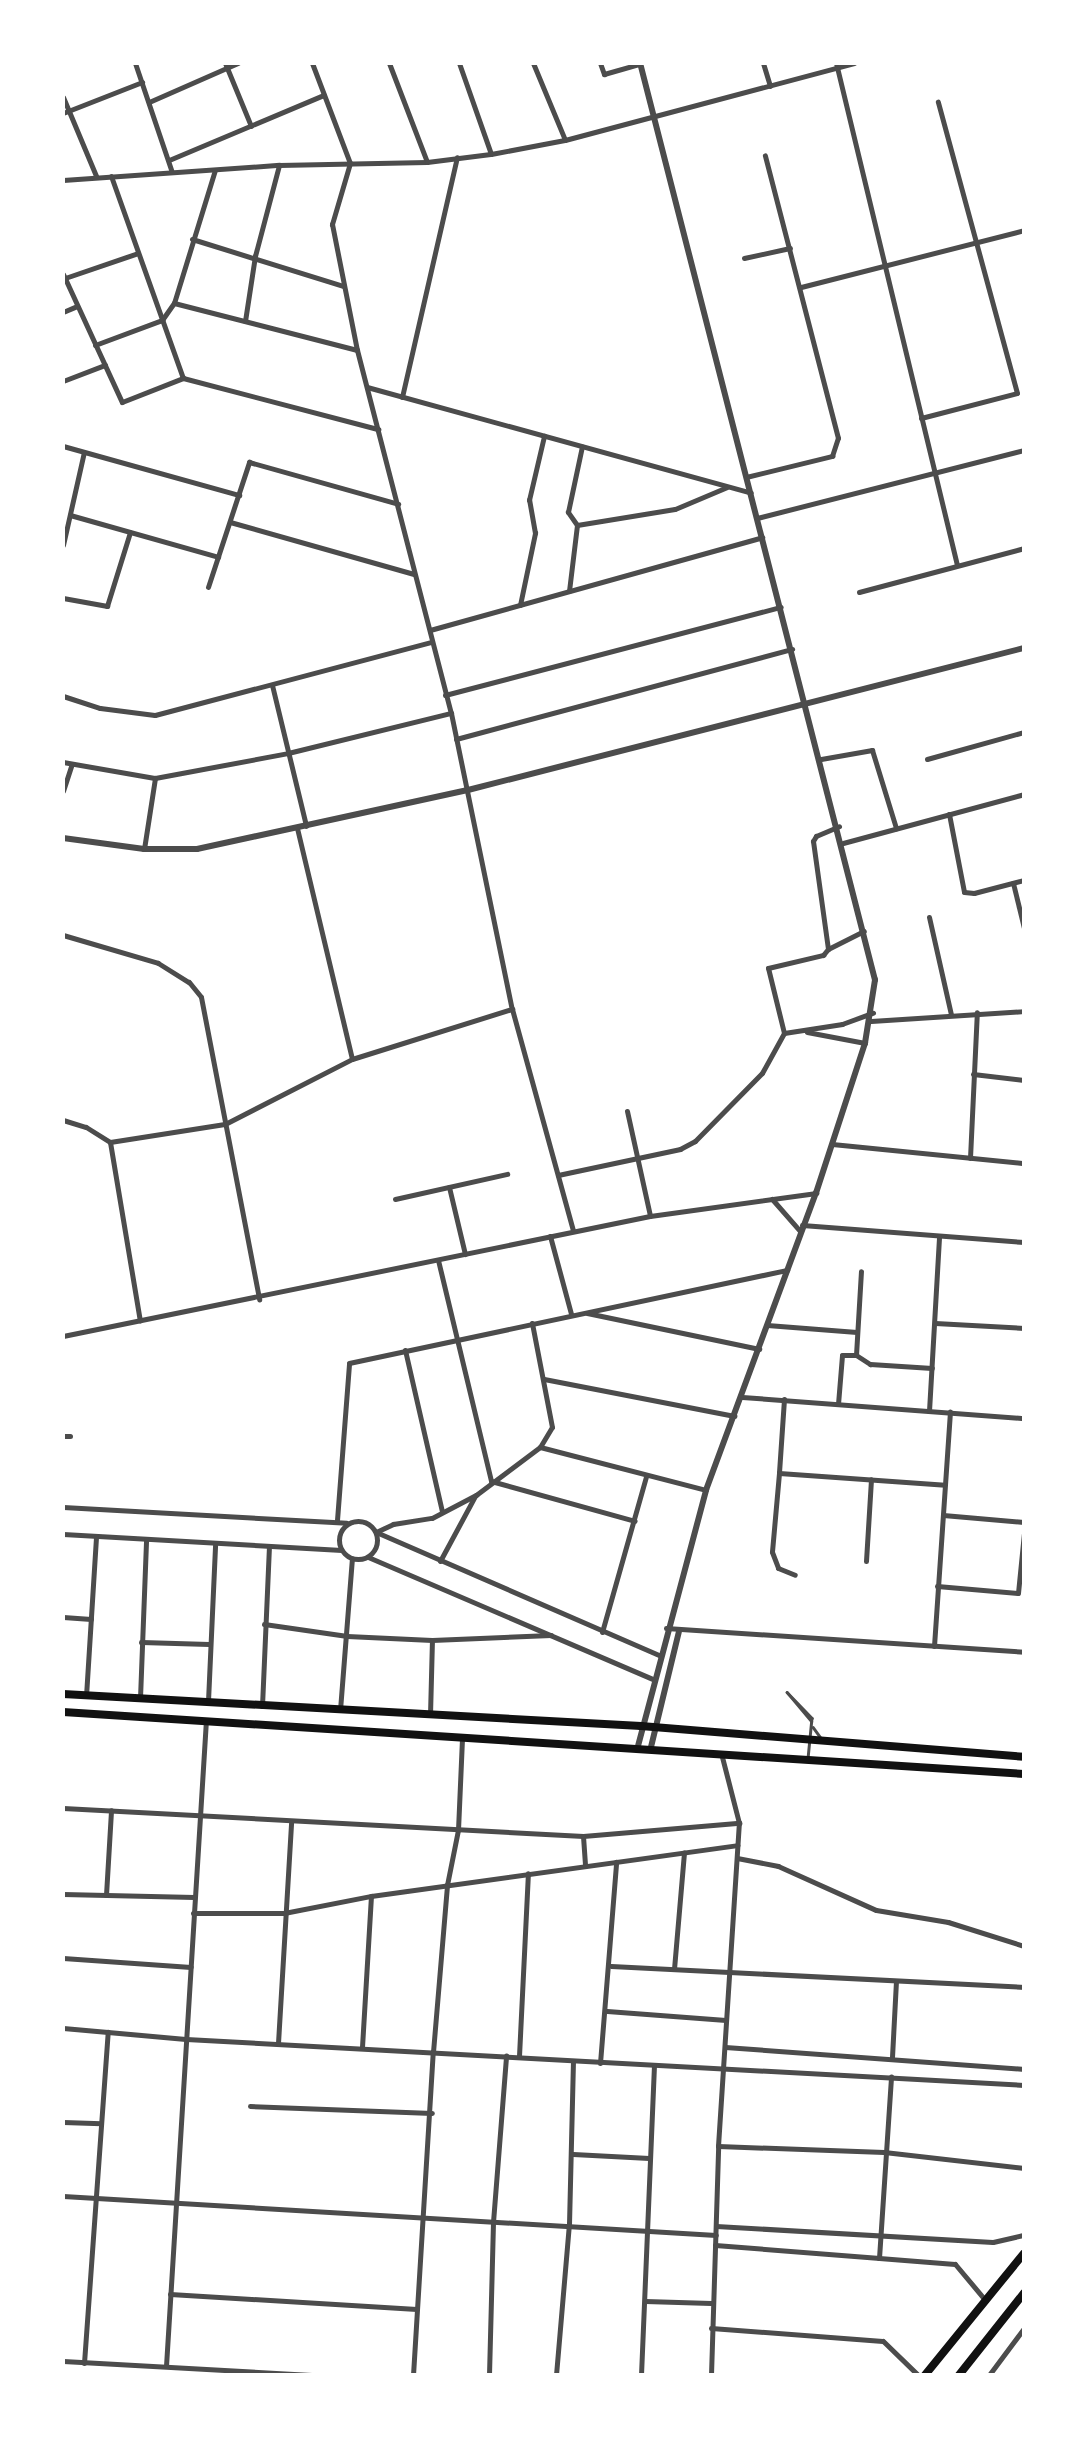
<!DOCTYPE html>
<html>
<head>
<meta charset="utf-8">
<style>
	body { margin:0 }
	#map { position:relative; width:1087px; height:2438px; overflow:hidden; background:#fff; font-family:Barlow,sans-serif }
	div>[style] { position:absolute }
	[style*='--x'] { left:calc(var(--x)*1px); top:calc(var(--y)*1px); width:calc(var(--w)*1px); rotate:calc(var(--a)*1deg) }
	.service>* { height:2.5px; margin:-1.25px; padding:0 1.25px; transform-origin:1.25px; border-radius:1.25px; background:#4c4c4c }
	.minor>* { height:5px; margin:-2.5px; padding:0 2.5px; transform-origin:2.5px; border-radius:2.5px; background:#4c4c4c }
	.minor>.ring { margin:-2.5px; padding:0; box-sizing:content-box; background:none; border:5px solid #4c4c4c; border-radius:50% }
	.tertiary>* { height:6px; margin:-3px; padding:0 3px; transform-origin:3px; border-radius:3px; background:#4c4c4c }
	.primary>* { height:8px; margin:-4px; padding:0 4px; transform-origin:4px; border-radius:4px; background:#111 }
	.trunk>* { height:8px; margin:-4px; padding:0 4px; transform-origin:4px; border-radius:4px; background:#111 }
	span { translate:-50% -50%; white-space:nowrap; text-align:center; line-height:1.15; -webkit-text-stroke:5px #fff; paint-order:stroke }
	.frame { position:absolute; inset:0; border:65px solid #fff; pointer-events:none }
</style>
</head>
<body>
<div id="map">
	<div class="service">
		<div style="--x:787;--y:1692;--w:36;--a:46"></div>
		<div style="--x:812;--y:1718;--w:41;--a:95.6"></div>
		<div style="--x:787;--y:1692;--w:38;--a:50"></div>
		<div style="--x:813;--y:1727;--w:14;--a:54"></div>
	</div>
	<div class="minor">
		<div style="--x:135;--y:63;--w:115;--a:71.3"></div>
		<div style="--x:225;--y:63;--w:68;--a:67.6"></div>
		<div style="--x:312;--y:63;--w:107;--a:69.2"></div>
		<div style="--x:350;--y:163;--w:64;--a:106.4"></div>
		<div style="--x:332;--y:224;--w:128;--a:78.8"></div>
		<div style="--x:357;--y:350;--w:375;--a:75.5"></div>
		<div style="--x:451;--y:713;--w:302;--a:78.4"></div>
		<div style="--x:512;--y:1009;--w:230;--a:74.6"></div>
		<div style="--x:389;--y:63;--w:106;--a:69"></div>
		<div style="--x:459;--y:63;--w:96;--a:70.6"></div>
		<div style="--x:533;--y:63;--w:83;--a:67.4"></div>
		<div style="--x:600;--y:63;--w:12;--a:70"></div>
		<div style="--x:604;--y:74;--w:37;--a:-16"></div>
		<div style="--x:763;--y:63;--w:24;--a:73"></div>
		<div style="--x:836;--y:63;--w:516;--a:76.45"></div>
		<div style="--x:63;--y:97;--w:86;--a:67.3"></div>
		<div style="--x:149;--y:102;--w:97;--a:-23.7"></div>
		<div style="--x:63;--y:113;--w:85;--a:-21.4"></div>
		<div style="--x:169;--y:160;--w:168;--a:-22.8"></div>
		<div style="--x:111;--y:176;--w:214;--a:70.4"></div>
		<div style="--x:183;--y:378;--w:202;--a:14.7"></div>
		<div style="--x:63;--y:180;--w:217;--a:-4"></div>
		<div style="--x:279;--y:165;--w:148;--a:-1.2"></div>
		<div style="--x:427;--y:162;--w:64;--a:-7.1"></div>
		<div style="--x:491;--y:154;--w:75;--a:-10.7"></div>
		<div style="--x:565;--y:140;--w:299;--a:-14.9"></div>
		<div style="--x:192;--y:239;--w:158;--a:17.3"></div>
		<div style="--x:744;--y:258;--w:47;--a:-12.3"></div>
		<div style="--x:63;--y:274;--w:141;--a:65.3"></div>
		<div style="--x:122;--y:402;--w:66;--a:-21.5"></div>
		<div style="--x:65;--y:278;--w:77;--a:-18.9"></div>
		<div style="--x:801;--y:287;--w:230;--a:-14.3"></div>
		<div style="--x:174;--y:303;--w:139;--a:-72.9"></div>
		<div style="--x:63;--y:312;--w:15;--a:-23"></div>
		<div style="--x:245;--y:321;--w:66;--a:-81.3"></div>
		<div style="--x:255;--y:256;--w:94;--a:-75.2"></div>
		<div style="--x:95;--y:345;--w:72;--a:-20.5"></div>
		<div style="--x:162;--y:320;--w:21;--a:-55"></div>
		<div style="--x:174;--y:303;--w:189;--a:14.4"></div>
		<div style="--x:63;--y:381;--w:45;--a:-20.9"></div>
		<div style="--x:367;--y:387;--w:398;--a:15.4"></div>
		<div style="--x:402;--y:397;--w:246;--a:-77.1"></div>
		<div style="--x:921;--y:418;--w:99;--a:-14.6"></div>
		<div style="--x:1017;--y:393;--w:302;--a:-105.2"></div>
		<div style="--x:63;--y:446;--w:183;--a:15.6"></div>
		<div style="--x:746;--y:477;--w:89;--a:-13.7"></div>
		<div style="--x:832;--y:456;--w:19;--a:-72"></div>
		<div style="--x:838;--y:438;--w:292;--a:-104.5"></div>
		<div style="--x:70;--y:515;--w:154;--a:15.8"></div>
		<div style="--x:757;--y:518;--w:276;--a:-14.3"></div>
		<div style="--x:230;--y:522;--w:191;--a:15.8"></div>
		<div style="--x:577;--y:525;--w:99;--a:-9.3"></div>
		<div style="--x:675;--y:509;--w:56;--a:-22.9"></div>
		<div style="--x:63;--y:545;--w:95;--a:-77.3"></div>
		<div style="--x:208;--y:587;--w:132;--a:-71.8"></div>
		<div style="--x:249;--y:462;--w:155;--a:15.7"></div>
		<div style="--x:569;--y:591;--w:66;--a:-83.1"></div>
		<div style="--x:577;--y:525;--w:16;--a:-125"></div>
		<div style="--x:568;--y:512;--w:67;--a:-78"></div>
		<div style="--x:859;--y:592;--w:171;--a:-14.9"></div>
		<div style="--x:63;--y:598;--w:45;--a:10.3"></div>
		<div style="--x:107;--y:606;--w:77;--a:-72.7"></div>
		<div style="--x:520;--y:605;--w:74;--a:-78.2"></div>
		<div style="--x:535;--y:533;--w:34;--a:-100"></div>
		<div style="--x:529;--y:500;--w:66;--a:-76.8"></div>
		<div style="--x:430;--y:630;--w:345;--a:-15.6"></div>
		<div style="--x:272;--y:685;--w:145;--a:76.4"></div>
		<div style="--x:445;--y:695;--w:347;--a:-14.7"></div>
		<div style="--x:63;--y:696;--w:39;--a:18"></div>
		<div style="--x:100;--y:708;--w:55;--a:7.3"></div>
		<div style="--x:155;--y:715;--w:286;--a:-14.8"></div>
		<div style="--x:456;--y:739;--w:348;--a:-15"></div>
		<div style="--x:821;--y:759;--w:52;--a:-10"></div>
		<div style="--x:872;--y:750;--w:82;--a:72.9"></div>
		<div style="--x:927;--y:759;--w:101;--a:-15.6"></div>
		<div style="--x:63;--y:762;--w:93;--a:9.9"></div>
		<div style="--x:155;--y:778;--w:135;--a:-10.6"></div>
		<div style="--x:288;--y:753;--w:168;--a:-13.8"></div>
		<div style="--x:63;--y:791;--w:28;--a:-72"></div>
		<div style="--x:949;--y:814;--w:79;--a:79.1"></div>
		<div style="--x:964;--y:892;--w:10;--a:6"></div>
		<div style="--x:974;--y:893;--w:52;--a:-14.6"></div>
		<div style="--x:297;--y:828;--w:237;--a:76.6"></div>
		<div style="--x:843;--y:843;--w:188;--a:-15.1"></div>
		<div style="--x:144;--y:849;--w:72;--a:-81.2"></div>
		<div style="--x:1013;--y:883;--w:46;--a:76.3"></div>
		<div style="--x:929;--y:917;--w:100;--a:77.3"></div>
		<div style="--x:63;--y:935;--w:99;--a:16.4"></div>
		<div style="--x:158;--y:963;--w:36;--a:32"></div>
		<div style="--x:189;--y:982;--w:19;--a:51"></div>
		<div style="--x:201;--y:997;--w:308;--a:79.1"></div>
		<div style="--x:828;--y:949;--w:40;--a:-26.6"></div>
		<div style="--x:871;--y:1021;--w:153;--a:-3.7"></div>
		<div style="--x:807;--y:1032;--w:59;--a:10.7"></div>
		<div style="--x:784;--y:1033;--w:67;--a:-103.8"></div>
		<div style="--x:768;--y:968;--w:57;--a:-13.3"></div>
		<div style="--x:823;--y:955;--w:8;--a:-50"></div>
		<div style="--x:828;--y:949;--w:109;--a:-97.9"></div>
		<div style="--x:813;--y:841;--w:6;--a:-59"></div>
		<div style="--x:816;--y:836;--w:25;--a:-23"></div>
		<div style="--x:973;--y:1074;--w:51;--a:6.7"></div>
		<div style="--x:627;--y:1111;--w:107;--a:77.6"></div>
		<div style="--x:63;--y:1120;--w:24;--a:17"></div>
		<div style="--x:86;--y:1127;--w:28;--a:32"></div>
		<div style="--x:110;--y:1142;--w:116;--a:-8.9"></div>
		<div style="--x:225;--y:1124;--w:143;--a:-27.1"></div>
		<div style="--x:352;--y:1059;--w:168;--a:-17.4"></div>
		<div style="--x:110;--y:1142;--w:181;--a:80.5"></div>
		<div style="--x:832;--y:1144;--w:193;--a:5.7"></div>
		<div style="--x:970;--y:1158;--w:146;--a:-87.3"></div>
		<div style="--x:558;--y:1175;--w:125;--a:-12"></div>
		<div style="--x:680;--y:1149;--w:17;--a:-28"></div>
		<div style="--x:695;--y:1141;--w:95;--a:-45.4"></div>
		<div style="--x:762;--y:1073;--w:46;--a:-61.2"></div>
		<div style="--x:784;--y:1033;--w:59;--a:-8.8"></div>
		<div style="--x:842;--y:1024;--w:33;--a:-20"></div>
		<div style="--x:449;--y:1187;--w:69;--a:76.6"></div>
		<div style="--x:395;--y:1199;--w:115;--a:-12.6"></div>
		<div style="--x:772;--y:1199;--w:43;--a:48.8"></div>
		<div style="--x:802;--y:1225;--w:223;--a:4.4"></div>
		<div style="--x:550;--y:1236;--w:81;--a:74.9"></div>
		<div style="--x:438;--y:1260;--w:227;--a:76.5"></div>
		<div style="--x:491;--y:1481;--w:149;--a:15.5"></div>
		<div style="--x:587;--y:1313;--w:176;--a:11.8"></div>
		<div style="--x:935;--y:1323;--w:89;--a:3.2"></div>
		<div style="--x:767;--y:1325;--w:90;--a:4.4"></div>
		<div style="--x:63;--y:1336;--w:599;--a:-11.55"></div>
		<div style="--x:650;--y:1216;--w:168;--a:-7.9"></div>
		<div style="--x:405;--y:1350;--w:166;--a:77.1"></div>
		<div style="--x:856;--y:1355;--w:17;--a:33"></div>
		<div style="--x:870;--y:1364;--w:62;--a:3.7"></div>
		<div style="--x:544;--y:1379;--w:194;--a:11"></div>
		<div style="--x:742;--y:1397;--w:283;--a:4.3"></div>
		<div style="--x:784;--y:1399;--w:74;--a:93.9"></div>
		<div style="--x:779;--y:1473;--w:166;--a:4.1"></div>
		<div style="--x:838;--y:1404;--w:49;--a:-85.3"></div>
		<div style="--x:842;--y:1355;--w:14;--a:0"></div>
		<div style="--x:856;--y:1355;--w:84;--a:-86.6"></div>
		<div style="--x:929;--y:1411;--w:175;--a:-86.7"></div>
		<div style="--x:63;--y:1436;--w:7;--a:0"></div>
		<div style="--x:540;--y:1447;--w:171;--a:14.5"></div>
		<div style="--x:779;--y:1473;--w:79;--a:95.1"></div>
		<div style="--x:772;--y:1552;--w:17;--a:69"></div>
		<div style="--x:778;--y:1568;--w:18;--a:22"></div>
		<div style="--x:63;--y:1507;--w:284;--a:3.2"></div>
		<div style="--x:943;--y:1515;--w:81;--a:4.9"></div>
		<div style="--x:337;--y:1520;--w:157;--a:-85.6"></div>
		<div style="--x:349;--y:1363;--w:448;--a:-12"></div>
		<div class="ring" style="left:339px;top:1521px;width:33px;height:33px"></div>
		<div style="--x:376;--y:1532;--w:19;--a:-25"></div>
		<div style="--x:393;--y:1524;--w:39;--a:-9"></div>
		<div style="--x:432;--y:1518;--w:50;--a:-27.6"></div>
		<div style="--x:476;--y:1495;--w:80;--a:-36.9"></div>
		<div style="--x:540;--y:1447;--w:23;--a:-59"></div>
		<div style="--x:552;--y:1427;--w:106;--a:-100.9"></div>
		<div style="--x:376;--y:1532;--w:309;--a:23.5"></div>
		<div style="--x:63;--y:1534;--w:279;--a:3.3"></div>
		<div style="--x:368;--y:1557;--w:310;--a:23.2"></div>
		<div style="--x:440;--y:1561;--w:74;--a:-61.7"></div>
		<div style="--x:866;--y:1561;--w:82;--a:-86.5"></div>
		<div style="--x:937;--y:1586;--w:81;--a:4.9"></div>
		<div style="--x:1018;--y:1593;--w:60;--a:-84.3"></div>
		<div style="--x:63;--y:1617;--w:28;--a:4"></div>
		<div style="--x:264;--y:1624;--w:84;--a:8.2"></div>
		<div style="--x:347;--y:1636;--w:85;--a:2.7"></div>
		<div style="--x:432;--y:1640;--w:119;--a:-2.4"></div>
		<div style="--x:666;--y:1628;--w:359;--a:3.8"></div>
		<div style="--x:602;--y:1632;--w:161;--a:-74.2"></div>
		<div style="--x:141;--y:1642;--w:68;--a:1.7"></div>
		<div style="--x:934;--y:1646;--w:235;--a:-86.1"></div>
		<div style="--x:86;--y:1696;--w:160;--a:-86.4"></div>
		<div style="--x:140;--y:1698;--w:159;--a:-87.8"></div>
		<div style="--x:208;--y:1701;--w:157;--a:-87.4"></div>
		<div style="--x:262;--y:1706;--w:159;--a:-87.5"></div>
		<div style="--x:340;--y:1710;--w:152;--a:-85.5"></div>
		<div style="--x:430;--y:1715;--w:75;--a:-88.5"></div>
		<div style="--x:63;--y:1808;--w:521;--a:3.08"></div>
		<div style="--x:583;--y:1836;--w:157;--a:-4.8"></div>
		<div style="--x:583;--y:1836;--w:30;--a:86"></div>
		<div style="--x:737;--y:1858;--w:42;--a:11"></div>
		<div style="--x:778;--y:1866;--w:107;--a:24.2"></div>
		<div style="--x:876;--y:1910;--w:73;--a:9.5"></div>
		<div style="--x:948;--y:1922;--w:80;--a:17.5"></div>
		<div style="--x:63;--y:1894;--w:131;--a:1.3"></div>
		<div style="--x:106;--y:1895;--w:85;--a:-86.6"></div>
		<div style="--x:193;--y:1913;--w:91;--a:0"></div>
		<div style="--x:284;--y:1913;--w:89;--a:-11.1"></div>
		<div style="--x:371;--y:1896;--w:370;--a:-7.9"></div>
		<div style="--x:63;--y:1958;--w:128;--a:4"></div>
		<div style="--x:611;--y:1966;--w:414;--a:2.9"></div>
		<div style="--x:674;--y:1969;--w:117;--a:-85.1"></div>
		<div style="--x:607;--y:2011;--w:119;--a:4.3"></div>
		<div style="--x:63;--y:2028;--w:123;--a:5.1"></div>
		<div style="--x:186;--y:2039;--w:839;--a:3.14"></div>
		<div style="--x:278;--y:2043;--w:221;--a:-86.6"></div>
		<div style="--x:362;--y:2047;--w:151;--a:-86.6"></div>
		<div style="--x:725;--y:2047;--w:300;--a:4.2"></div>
		<div style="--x:519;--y:2056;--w:183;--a:-87.2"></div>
		<div style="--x:892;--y:2057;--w:76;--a:-87"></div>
		<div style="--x:600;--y:2063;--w:202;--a:-85.4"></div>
		<div style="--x:250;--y:2106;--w:182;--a:2.2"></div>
		<div style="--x:63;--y:2122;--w:38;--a:2"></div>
		<div style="--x:718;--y:2146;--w:166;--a:2.1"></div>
		<div style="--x:884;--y:2152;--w:141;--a:6.5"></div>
		<div style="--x:573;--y:2154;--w:76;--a:3"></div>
		<div style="--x:63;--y:2196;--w:654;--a:3.42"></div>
		<div style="--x:716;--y:2226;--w:277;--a:3.3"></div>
		<div style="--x:993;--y:2242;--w:32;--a:-13"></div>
		<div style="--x:715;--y:2245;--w:165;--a:4.5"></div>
		<div style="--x:879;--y:2258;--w:182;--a:-86.2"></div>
		<div style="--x:879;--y:2258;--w:76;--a:4.5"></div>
		<div style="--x:955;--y:2264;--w:48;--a:50"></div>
		<div style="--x:170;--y:2294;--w:247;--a:3.5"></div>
		<div style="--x:645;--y:2301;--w:66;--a:1.7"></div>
		<div style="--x:711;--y:2328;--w:172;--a:4.3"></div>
		<div style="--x:883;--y:2341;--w:49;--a:44.2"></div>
		<div style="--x:63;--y:2361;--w:249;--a:3.2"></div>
		<div style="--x:84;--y:2363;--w:332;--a:-85.9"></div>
		<div style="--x:166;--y:2366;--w:647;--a:-86.46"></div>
		<div style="--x:413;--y:2375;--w:324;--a:-86.5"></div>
		<div style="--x:433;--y:2052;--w:168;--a:-85.2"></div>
		<div style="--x:447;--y:1885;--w:56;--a:-78.7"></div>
		<div style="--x:458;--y:1830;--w:93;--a:-87.5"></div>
		<div style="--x:489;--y:2375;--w:153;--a:-88.5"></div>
		<div style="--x:493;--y:2222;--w:167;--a:-85.5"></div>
		<div style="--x:556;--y:2375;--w:152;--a:-85.1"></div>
		<div style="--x:569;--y:2224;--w:163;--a:-88.6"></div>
		<div style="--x:641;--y:2375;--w:310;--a:-87.6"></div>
		<div style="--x:711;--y:2375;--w:229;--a:-88.2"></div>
		<div style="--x:718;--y:2146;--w:324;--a:-86.3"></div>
		<div style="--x:739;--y:1823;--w:72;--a:-104.4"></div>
		<div style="--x:989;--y:2375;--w:59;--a:-53.3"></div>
	</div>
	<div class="tertiary">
		<div style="--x:63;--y:838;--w:82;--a:7.7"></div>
		<div style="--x:144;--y:849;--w:53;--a:0"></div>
		<div style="--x:197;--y:849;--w:277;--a:-12.3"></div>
		<div style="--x:468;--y:790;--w:574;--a:-14.33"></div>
		<div style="--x:638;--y:1746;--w:265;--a:-75.1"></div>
		<div style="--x:706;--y:1490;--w:317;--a:-69.7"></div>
		<div style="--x:816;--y:1193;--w:158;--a:-71.9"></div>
		<div style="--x:865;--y:1043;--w:64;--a:-81"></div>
		<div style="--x:875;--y:980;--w:947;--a:-104.37"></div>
		<div style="--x:651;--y:1747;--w:119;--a:-76.4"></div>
	</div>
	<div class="primary">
		<div style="--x:63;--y:1694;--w:579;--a:3.17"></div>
		<div style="--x:641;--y:1726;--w:384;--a:4.6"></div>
		<div style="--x:63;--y:1712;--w:963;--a:3.69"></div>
	</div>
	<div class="trunk">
		<div style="--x:925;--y:2375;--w:157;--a:-50.9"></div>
		<div style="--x:959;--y:2375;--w:105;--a:-51.6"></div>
	</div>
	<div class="frame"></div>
</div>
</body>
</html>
